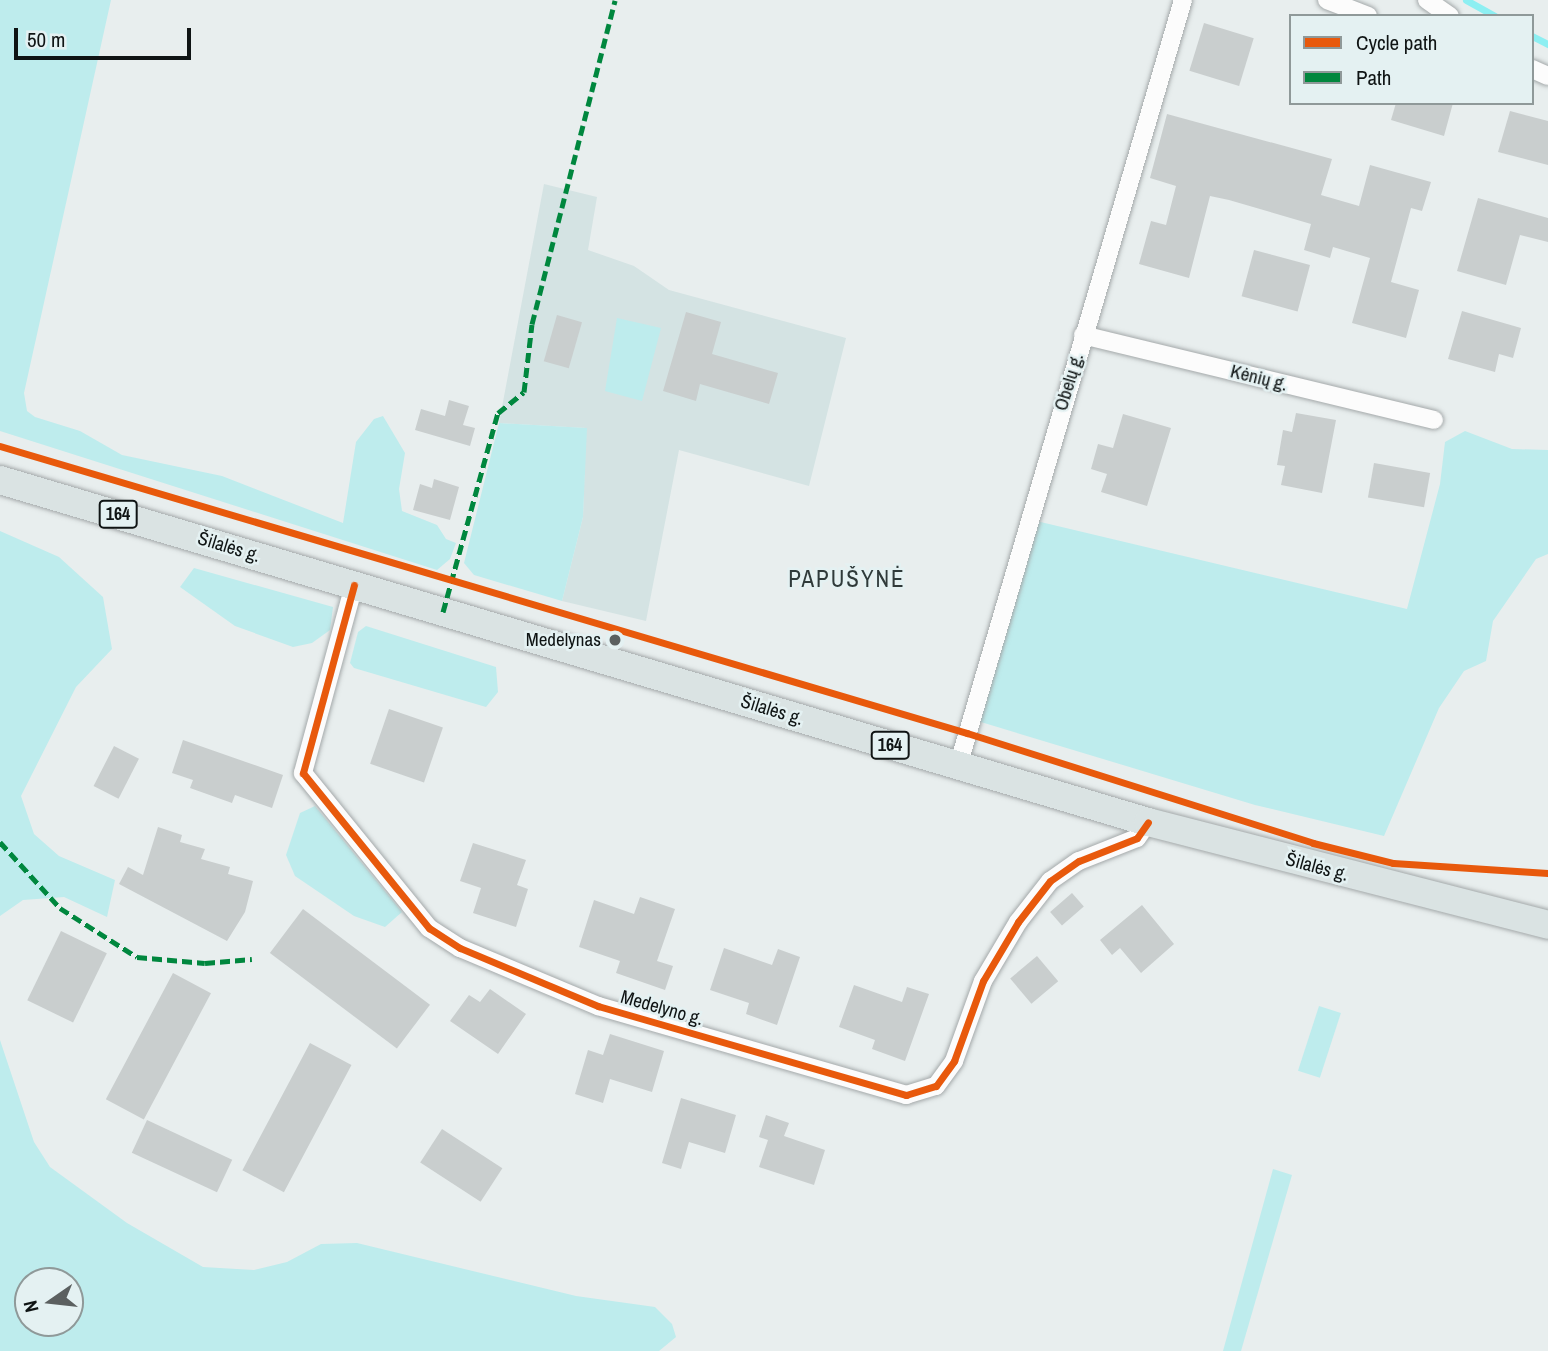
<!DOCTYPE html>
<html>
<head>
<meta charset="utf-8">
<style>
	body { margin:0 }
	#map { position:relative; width:1548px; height:1351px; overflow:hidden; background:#e8eeee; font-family:"Archivo Narrow",sans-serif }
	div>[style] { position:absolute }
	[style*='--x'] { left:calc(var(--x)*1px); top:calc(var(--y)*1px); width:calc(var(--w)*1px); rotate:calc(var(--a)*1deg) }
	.built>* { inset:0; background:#d4e3e3 }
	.green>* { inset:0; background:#beeced; transform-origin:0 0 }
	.stream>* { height:7px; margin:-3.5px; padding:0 3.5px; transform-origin:3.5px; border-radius:3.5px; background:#8deff2 }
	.building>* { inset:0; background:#c9cece; transform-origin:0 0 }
	.roads { filter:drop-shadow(0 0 2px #a4a9aa) drop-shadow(0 0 2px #a4a9aa) }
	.street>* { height:18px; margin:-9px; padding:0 9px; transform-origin:9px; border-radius:9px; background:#fcfcfc }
	.primary>* { height:28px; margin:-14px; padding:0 14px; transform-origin:14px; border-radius:14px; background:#dae3e3 }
	.quiet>* { height:5px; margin-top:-2.5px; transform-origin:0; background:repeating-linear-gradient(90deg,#00873e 0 10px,transparent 0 15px) }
	.cycleway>* { height:7px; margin:-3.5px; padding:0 3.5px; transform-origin:3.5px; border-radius:3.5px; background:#e8590c }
	.dots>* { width:19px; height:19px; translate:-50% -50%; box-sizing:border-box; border:4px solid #e4f1f2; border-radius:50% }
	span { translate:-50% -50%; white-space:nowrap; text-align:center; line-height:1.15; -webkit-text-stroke:5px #e4f1f2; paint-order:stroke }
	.shield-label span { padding:2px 5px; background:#e4f1f2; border:2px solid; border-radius:5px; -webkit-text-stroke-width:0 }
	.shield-label { font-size:18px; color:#0f1414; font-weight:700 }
	.street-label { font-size:19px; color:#0f1414 }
	.poi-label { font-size:19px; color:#0f1414 }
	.right { translate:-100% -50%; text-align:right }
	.quarter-label { font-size:23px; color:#2f3a3a; letter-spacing:2px }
	.legend { position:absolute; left:1289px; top:14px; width:245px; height:91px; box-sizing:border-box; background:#e4f1f2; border:2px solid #8f9999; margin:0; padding:9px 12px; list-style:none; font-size:21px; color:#0f1414 }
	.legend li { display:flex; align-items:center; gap:14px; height:35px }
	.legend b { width:35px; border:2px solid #8f9999 }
	.north { position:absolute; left:14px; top:1267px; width:70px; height:70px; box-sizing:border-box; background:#e4f1f2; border:2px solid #8f9999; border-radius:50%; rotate:256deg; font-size:19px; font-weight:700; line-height:28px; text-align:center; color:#0f1414 }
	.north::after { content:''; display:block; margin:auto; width:24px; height:32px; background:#5b6060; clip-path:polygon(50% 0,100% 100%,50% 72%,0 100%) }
	.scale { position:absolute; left:14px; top:28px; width:177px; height:32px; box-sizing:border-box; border:4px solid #0f1414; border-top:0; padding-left:9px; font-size:21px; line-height:24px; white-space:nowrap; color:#0f1414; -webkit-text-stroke:5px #e4f1f2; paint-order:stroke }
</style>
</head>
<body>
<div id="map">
	<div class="built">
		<div style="clip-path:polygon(544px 184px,597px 197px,588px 250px,634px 266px,669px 290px,846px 338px,809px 486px,679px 450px,646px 621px,562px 601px,583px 517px,586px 428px,499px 423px)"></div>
	</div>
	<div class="green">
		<div style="clip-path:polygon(0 0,111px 0,24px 393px,27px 411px,35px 417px,80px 431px,122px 455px,222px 476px,343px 523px,356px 442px,374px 419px,383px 416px,405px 453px,399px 489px,402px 511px,437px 525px,446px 539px,456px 543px,450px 559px,437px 570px,0 431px)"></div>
		<div style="clip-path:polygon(617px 318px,661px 328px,642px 401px,605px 391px)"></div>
		<div style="clip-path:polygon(499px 423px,587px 428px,583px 517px,562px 601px,474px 575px,464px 563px)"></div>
		<div style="clip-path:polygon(1465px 431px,1512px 449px,1548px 450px,1548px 554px,1536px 559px,1493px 621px,1486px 661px,1464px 671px,1439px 708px,1384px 836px,1255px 805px,971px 719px,1028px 519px,1407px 609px,1440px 484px,1445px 442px)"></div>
		<div style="clip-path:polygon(0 531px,59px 557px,103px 597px,112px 649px,76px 687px,21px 796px,34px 834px,59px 856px,115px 880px,107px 917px,64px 897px,23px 900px,0 916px)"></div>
		<div style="clip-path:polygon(194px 568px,333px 607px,330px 630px,312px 643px,293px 647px,235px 626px,180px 587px)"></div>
		<div style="clip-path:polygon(366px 626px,496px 667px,498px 692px,486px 707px,354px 668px,350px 663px,358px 632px)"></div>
		<div style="clip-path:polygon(315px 806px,402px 912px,385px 927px,354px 916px,295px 876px,286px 855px,300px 813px)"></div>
		<div style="left:1319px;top:1006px;width:23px;height:68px;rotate:18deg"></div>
		<div style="clip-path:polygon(evenodd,0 1040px,34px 1142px,50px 1167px,127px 1223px,203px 1267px,254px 1270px,287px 1262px,321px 1244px,357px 1243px,576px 1296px,655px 1307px,672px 1324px,676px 1337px,659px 1351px,0 1351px,0 1040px,28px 1281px,70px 1281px,70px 1323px,28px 1323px,28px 1281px)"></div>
		<div style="clip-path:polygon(1273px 1169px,1292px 1175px,1241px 1351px,1223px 1351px)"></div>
	</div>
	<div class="stream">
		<div style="--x:1466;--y:0;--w:33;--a:29"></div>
		<div style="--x:1532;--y:36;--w:18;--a:27"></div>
	</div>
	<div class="building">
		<div style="left:1204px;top:23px;width:52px;height:50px;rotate:17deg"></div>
		<div style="clip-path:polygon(1396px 103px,1453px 103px,1444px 136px,1391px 120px)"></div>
		<div style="clip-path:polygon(1510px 111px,1548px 121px,1548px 165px,1498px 152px)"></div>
		<div style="clip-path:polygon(1167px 114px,1332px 159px,1321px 195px,1359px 206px,1370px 165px,1431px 182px,1422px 211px,1411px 208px,1391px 282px,1419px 290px,1406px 338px,1352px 323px,1370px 258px,1333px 247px,1330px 258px,1304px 250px,1311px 224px,1229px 200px,1210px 196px,1189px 278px,1139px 264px,1151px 221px,1166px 225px,1176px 186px,1150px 178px)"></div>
		<div style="clip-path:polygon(1478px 198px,1548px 218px,1548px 242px,1520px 235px,1506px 285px,1457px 271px)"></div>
		<div style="left:1254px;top:250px;width:58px;height:48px;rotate:15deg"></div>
		<div style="clip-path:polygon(1462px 311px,1521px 328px,1513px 358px,1499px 354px,1495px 372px,1448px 359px)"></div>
		<div style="clip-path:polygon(686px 312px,721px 322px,712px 354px,778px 373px,769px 404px,700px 384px,696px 401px,663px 391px)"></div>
		<div style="left:557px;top:315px;width:26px;height:48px;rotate:16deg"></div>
		<div style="clip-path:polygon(449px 400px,469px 406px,463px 425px,475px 428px,470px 446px,415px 430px,421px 409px,445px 416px)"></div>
		<div style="clip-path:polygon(1296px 413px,1336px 420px,1322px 493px,1281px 485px,1285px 466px,1277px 465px,1283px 430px,1292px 432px)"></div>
		<div style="clip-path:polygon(1123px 414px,1171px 428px,1147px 506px,1101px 492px,1107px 474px,1091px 469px,1098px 444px,1113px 448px)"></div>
		<div style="left:1374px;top:463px;width:57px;height:35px;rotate:10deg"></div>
		<div style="clip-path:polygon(434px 479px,459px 487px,450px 520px,413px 510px,420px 484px,432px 488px)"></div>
		<div style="left:389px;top:709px;width:57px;height:58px;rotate:19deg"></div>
		<div style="clip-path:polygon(183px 740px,283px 775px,272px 808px,235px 795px,232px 803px,190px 788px,193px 780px,172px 773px)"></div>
		<div style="left:114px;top:746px;width:28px;height:45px;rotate:27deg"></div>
		<div style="clip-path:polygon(158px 827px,182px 835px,180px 842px,205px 849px,201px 859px,230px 867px,228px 874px,253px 881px,245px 912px,227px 941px,119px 884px,128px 867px,143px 875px)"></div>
		<div style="clip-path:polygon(473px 843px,526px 860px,517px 885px,528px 889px,516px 927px,473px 913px,481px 888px,460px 881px)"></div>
		<div style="left:1072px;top:893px;width:18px;height:29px;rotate:49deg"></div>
		<div style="clip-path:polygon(640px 897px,675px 909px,657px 961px,673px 966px,665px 990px,616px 973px,620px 961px,579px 947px,594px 900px,634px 914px)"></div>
		<div style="clip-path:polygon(1142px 905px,1174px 944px,1141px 973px,1120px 948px,1112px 955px,1100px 940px)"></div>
		<div style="left:303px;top:909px;width:159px;height:55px;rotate:37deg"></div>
		<div style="left:61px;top:931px;width:51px;height:77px;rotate:26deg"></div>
		<div style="clip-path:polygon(724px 948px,772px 965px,778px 949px,800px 957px,777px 1025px,746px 1014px,749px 1003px,710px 990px)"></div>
		<div style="left:1037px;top:956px;width:33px;height:35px;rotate:50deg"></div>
		<div style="left:173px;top:973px;width:43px;height:143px;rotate:28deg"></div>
		<div style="clip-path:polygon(854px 985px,902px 1002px,907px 987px,929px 994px,905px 1061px,872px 1049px,875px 1040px,839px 1027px)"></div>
		<div style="clip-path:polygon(490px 989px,526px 1014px,498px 1054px,450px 1021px,469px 995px,480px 1002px)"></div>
		<div style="clip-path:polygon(610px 1034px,664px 1051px,652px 1092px,610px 1079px,603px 1103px,575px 1094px,588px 1050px,603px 1055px)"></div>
		<div style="left:310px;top:1043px;width:47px;height:144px;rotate:28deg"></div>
		<div style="clip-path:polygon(681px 1098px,736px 1115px,725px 1153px,689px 1142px,681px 1169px,662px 1163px)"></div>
		<div style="clip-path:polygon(766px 1115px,789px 1123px,784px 1136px,825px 1150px,814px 1185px,759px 1167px,768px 1140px,759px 1137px)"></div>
		<div style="left:147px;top:1120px;width:94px;height:36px;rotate:25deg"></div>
		<div style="left:442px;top:1129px;width:72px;height:40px;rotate:33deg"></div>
	</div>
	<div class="roads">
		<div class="street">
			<div style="--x:1327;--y:0;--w:44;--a:21.3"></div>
			<div style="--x:1427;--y:0;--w:28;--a:35"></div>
			<div style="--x:1532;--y:69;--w:17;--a:24"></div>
			<div style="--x:1083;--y:335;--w:361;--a:13.6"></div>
			<div style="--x:354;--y:585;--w:195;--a:105.2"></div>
			<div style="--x:303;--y:773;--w:200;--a:50.9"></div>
			<div style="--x:429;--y:928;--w:37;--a:33"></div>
			<div style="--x:460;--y:948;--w:150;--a:22.8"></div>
			<div style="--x:598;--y:1006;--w:321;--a:16.1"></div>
			<div style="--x:906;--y:1095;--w:31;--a:-17"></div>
			<div style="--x:936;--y:1086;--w:31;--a:-54"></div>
			<div style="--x:954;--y:1061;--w:85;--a:-70.1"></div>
			<div style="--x:983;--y:981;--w:69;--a:-59.3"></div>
			<div style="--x:1018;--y:922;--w:52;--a:-52"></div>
			<div style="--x:1050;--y:881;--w:35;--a:-35"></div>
			<div style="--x:1079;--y:861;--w:62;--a:-21.6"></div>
			<div style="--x:1137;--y:838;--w:19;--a:-55"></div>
			<div style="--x:958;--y:766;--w:798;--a:-73.63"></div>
		</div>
		<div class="primary">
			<div style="--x:0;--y:480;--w:1198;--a:16.59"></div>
			<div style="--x:1148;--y:822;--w:413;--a:14.4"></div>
		</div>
	</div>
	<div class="quiet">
		<div style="--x:443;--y:612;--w:206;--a:-74.6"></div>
		<div style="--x:498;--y:413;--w:33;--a:-39"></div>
		<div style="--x:524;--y:392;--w:68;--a:-83.3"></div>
		<div style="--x:532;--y:324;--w:334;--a:-75.6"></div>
		<div style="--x:0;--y:842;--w:89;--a:47.7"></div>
		<div style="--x:60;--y:908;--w:91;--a:32.5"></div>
		<div style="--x:137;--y:957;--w:68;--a:5"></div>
		<div style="--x:205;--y:963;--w:47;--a:-4.9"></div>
	</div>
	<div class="cycleway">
		<div style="--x:0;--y:446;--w:1009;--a:16.53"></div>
		<div style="--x:967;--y:733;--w:363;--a:17.6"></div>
		<div style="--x:1313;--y:843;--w:82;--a:14"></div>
		<div style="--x:1393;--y:863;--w:155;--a:3.7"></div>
		<div style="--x:354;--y:585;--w:195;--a:105.2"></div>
		<div style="--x:303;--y:773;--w:200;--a:50.9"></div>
		<div style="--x:429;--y:928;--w:37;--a:33"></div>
		<div style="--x:460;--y:948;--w:150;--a:22.8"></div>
		<div style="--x:598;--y:1006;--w:321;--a:16.1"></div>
		<div style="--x:906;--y:1095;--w:31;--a:-17"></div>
		<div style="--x:936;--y:1086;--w:31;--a:-54"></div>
		<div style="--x:954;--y:1061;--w:85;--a:-70.1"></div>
		<div style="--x:983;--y:981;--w:69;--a:-59.3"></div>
		<div style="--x:1018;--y:922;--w:52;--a:-52"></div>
		<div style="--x:1050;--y:881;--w:35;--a:-35"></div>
		<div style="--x:1079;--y:861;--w:62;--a:-21.6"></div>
		<div style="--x:1137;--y:838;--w:19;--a:-55"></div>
	</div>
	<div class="dots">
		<div style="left:615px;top:640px;background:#5b6060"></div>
	</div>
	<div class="shield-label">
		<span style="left:118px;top:514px">164</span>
		<span style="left:890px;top:745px">164</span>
	</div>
	<div class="street-label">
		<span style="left:1259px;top:378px;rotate:14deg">Kėnių g.</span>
		<span style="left:1069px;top:382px;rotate:-73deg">Obelų g.</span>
		<span style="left:229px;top:547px;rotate:17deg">Šilalės g.</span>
		<span style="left:772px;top:710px;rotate:17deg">Šilalės g.</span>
		<span style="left:1317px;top:867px;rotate:15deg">Šilalės g.</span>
		<span style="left:662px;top:1008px;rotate:16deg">Medelyno g.</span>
	</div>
	<div class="poi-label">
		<span class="right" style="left:601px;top:640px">Medelynas</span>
	</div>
	<div class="quarter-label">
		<span style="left:847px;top:579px">PAPUŠYNĖ</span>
	</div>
	<ul class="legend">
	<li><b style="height:9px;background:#e8590c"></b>Cycle path</li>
	<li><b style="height:9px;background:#00873e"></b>Path</li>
	</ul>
	<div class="north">N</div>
	<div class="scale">50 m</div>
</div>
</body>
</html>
